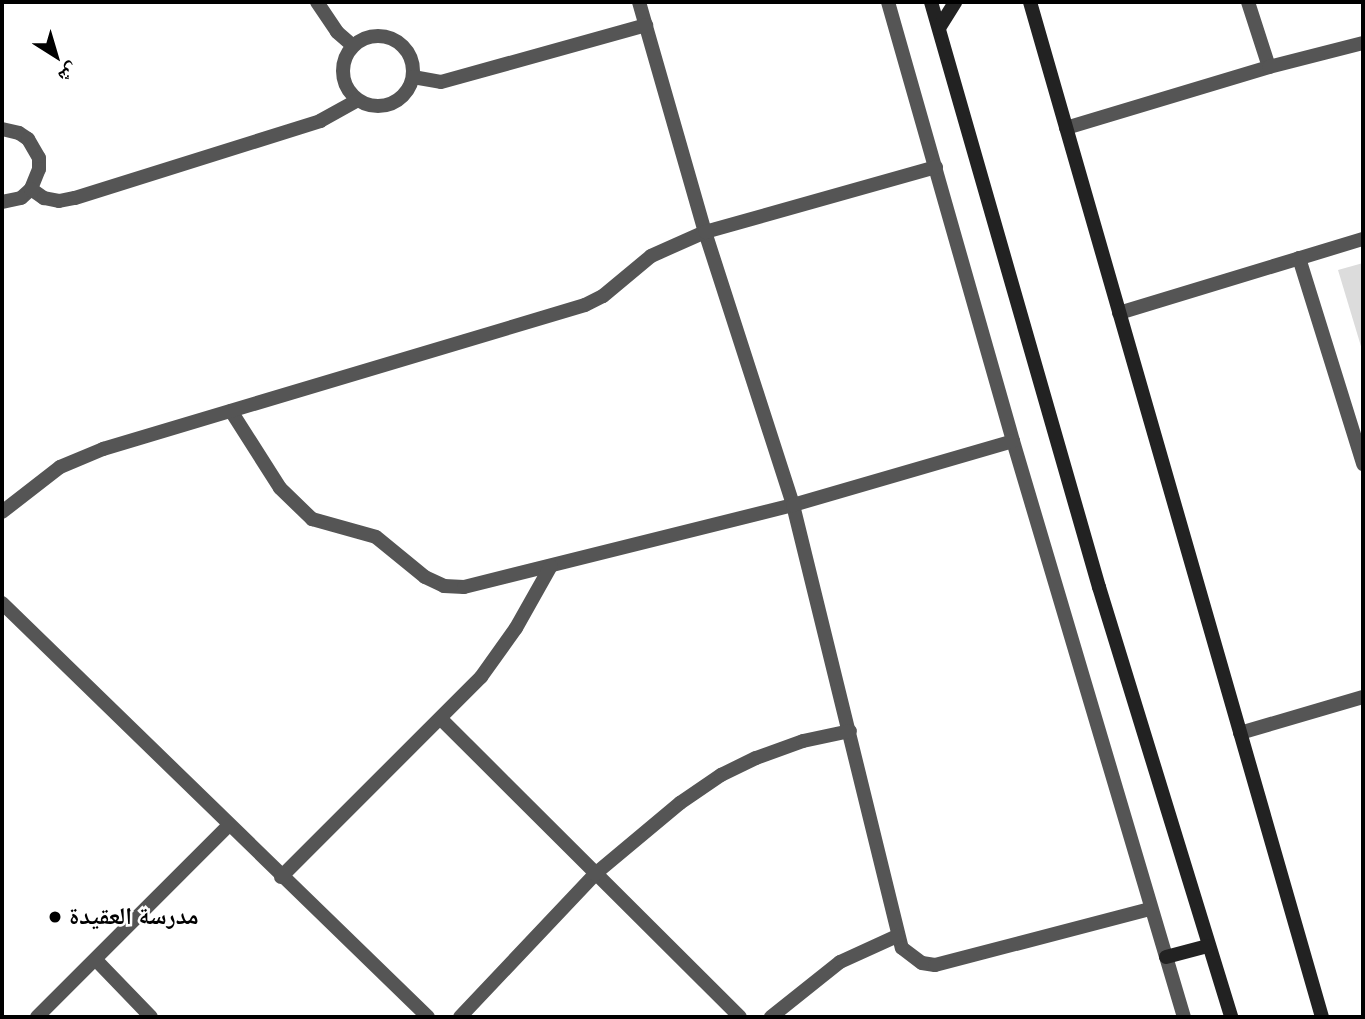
<!DOCTYPE html>
<html>
<head>
<meta charset="utf-8">
<style>
	body { margin:0 }
	#map { position:relative; width:1365px; height:1019px; overflow:hidden; background:#fff; font-family:"Nunito Sans","Noto Naskh Arabic",sans-serif }
	div>[style] { position:absolute }
	[style*='--x'] { left:calc(var(--x)*1px); top:calc(var(--y)*1px); width:calc(var(--w)*1px); rotate:calc(var(--a)*1deg) }
	.green>* { inset:0; background:#dcdcdc }
	.minor>* { height:14px; margin:-7px; padding:0 7px; transform-origin:7px; border-radius:7px; background:#555 }
	.minor>.ring { margin:-7px; padding:0; box-sizing:content-box; background:none; border:14px solid #555; border-radius:50% }
	.secondary>* { height:14px; margin:-7px; padding:0 7px; transform-origin:7px; border-radius:7px; background:#222 }
	.dots>* { width:19px; height:19px; translate:-50% -50%; box-sizing:border-box; border:4px solid #fff; border-radius:50% }
	span { translate:-50% -50%; white-space:nowrap; text-align:center; line-height:1.15; -webkit-text-stroke:5px #fff; paint-order:stroke }
	.poi-label { font-size:24px; color:#000; font-weight:700 }
	.left { translate:0 -50%; text-align:left }
	.frame { position:absolute; inset:0; border:4px solid #000; pointer-events:none }
	.north { position:absolute; left:21px; top:21px; width:70px; height:70px; -webkit-text-stroke:5px #fff; paint-order:stroke; rotate:143deg; font-size:19px; font-weight:700; line-height:28px; text-align:center; color:#000 }
	.north::after { content:''; display:block; margin:auto; width:24px; height:32px; background:#000; clip-path:polygon(50% 0,100% 100%,50% 72%,0 100%) }
</style>
</head>
<body>
<div id="map">
	<div class="green">
		<div style="clip-path:polygon(1363px 263px,1363px 353px,1338px 270px)"></div>
	</div>
	<div class="minor">
		<div style="--x:317;--y:2;--w:36;--a:56"></div>
		<div style="--x:337;--y:32;--w:21;--a:41"></div>
		<div style="--x:639;--y:2;--w:239;--a:74"></div>
		<div style="--x:705;--y:232;--w:287;--a:72.1"></div>
		<div style="--x:793;--y:505;--w:456;--a:76.2"></div>
		<div style="--x:902;--y:948;--w:25;--a:37"></div>
		<div style="--x:922;--y:963;--w:13;--a:9"></div>
		<div style="--x:935;--y:965;--w:222;--a:-14.6"></div>
		<div style="--x:888;--y:2;--w:456;--a:74.1"></div>
		<div style="--x:1013;--y:441;--w:601;--a:73.47"></div>
		<div style="--x:1248;--y:2;--w:68;--a:72.1"></div>
		<div class="ring" style="left:343px;top:36px;width:56px;height:56px"></div>
		<div style="--x:413;--y:77;--w:28;--a:10"></div>
		<div style="--x:441;--y:82;--w:213;--a:-15.5"></div>
		<div style="--x:1066;--y:128;--w:212;--a:-16.7"></div>
		<div style="--x:1269;--y:67;--w:97;--a:-14.3"></div>
		<div style="--x:2;--y:129;--w:17;--a:13"></div>
		<div style="--x:19;--y:133;--w:11;--a:34"></div>
		<div style="--x:28;--y:139;--w:22;--a:60"></div>
		<div style="--x:39;--y:158;--w:11;--a:90"></div>
		<div style="--x:39;--y:169;--w:22;--a:112"></div>
		<div style="--x:31;--y:189;--w:13;--a:138"></div>
		<div style="--x:21;--y:198;--w:19;--a:168"></div>
		<div style="--x:31;--y:189;--w:16;--a:35"></div>
		<div style="--x:44;--y:198;--w:15;--a:11"></div>
		<div style="--x:59;--y:201;--w:16;--a:-11"></div>
		<div style="--x:75;--y:198;--w:257;--a:-17.4"></div>
		<div style="--x:320;--y:121;--w:43;--a:-28.9"></div>
		<div style="--x:1299;--y:258;--w:216;--a:72.7"></div>
		<div style="--x:1119;--y:313;--w:255;--a:-16.9"></div>
		<div style="--x:231;--y:411;--w:91;--a:57.5"></div>
		<div style="--x:280;--y:488;--w:45;--a:44.1"></div>
		<div style="--x:312;--y:519;--w:66;--a:15.7"></div>
		<div style="--x:376;--y:537;--w:63;--a:39.2"></div>
		<div style="--x:425;--y:577;--w:21;--a:25"></div>
		<div style="--x:444;--y:586;--w:20;--a:3"></div>
		<div style="--x:464;--y:587;--w:339;--a:-14"></div>
		<div style="--x:793;--y:505;--w:229;--a:-16.2"></div>
		<div style="--x:2;--y:512;--w:73;--a:-37.8"></div>
		<div style="--x:60;--y:467;--w:47;--a:-22.7"></div>
		<div style="--x:103;--y:449;--w:503;--a:-16.63"></div>
		<div style="--x:585;--y:305;--w:20;--a:-27"></div>
		<div style="--x:603;--y:296;--w:62;--a:-39.8"></div>
		<div style="--x:651;--y:256;--w:59;--a:-24"></div>
		<div style="--x:705;--y:232;--w:240;--a:-15.7"></div>
		<div style="--x:2;--y:603;--w:594;--a:44.18"></div>
		<div style="--x:441;--y:719;--w:422;--a:44.9"></div>
		<div style="--x:1240;--y:733;--w:128;--a:-16.3"></div>
		<div style="--x:281;--y:877;--w:283;--a:-45"></div>
		<div style="--x:481;--y:677;--w:60;--a:-54.5"></div>
		<div style="--x:516;--y:628;--w:71;--a:-60.6"></div>
		<div style="--x:96;--y:960;--w:79;--a:46"></div>
		<div style="--x:37;--y:1017;--w:270;--a:-45"></div>
		<div style="--x:460;--y:1017;--w:197;--a:-46.6"></div>
		<div style="--x:595;--y:874;--w:111;--a:-39.9"></div>
		<div style="--x:680;--y:803;--w:50;--a:-34.3"></div>
		<div style="--x:721;--y:775;--w:39;--a:-26"></div>
		<div style="--x:756;--y:758;--w:50;--a:-19.9"></div>
		<div style="--x:803;--y:741;--w:48;--a:-12"></div>
		<div style="--x:771;--y:1017;--w:88;--a:-38.6"></div>
		<div style="--x:840;--y:962;--w:63;--a:-24.5"></div>
	</div>
	<div class="secondary">
		<div style="--x:931;--y:2;--w:609;--a:73.98"></div>
		<div style="--x:1099;--y:587;--w:450;--a:72.9"></div>
		<div style="--x:1030;--y:2;--w:1056;--a:73.95"></div>
		<div style="--x:939;--y:28;--w:31;--a:-58"></div>
		<div style="--x:1166;--y:957;--w:43;--a:-14.7"></div>
	</div>
	<div class="dots">
		<div style="left:55px;top:917px;background:#000"></div>
	</div>
	<div class="poi-label">
		<span class="left" style="left:69px;top:917px">مدرسة العقيدة</span>
	</div>
	<div class="frame"></div>
	<div class="north">ش</div>
</div>
</body>
</html>
